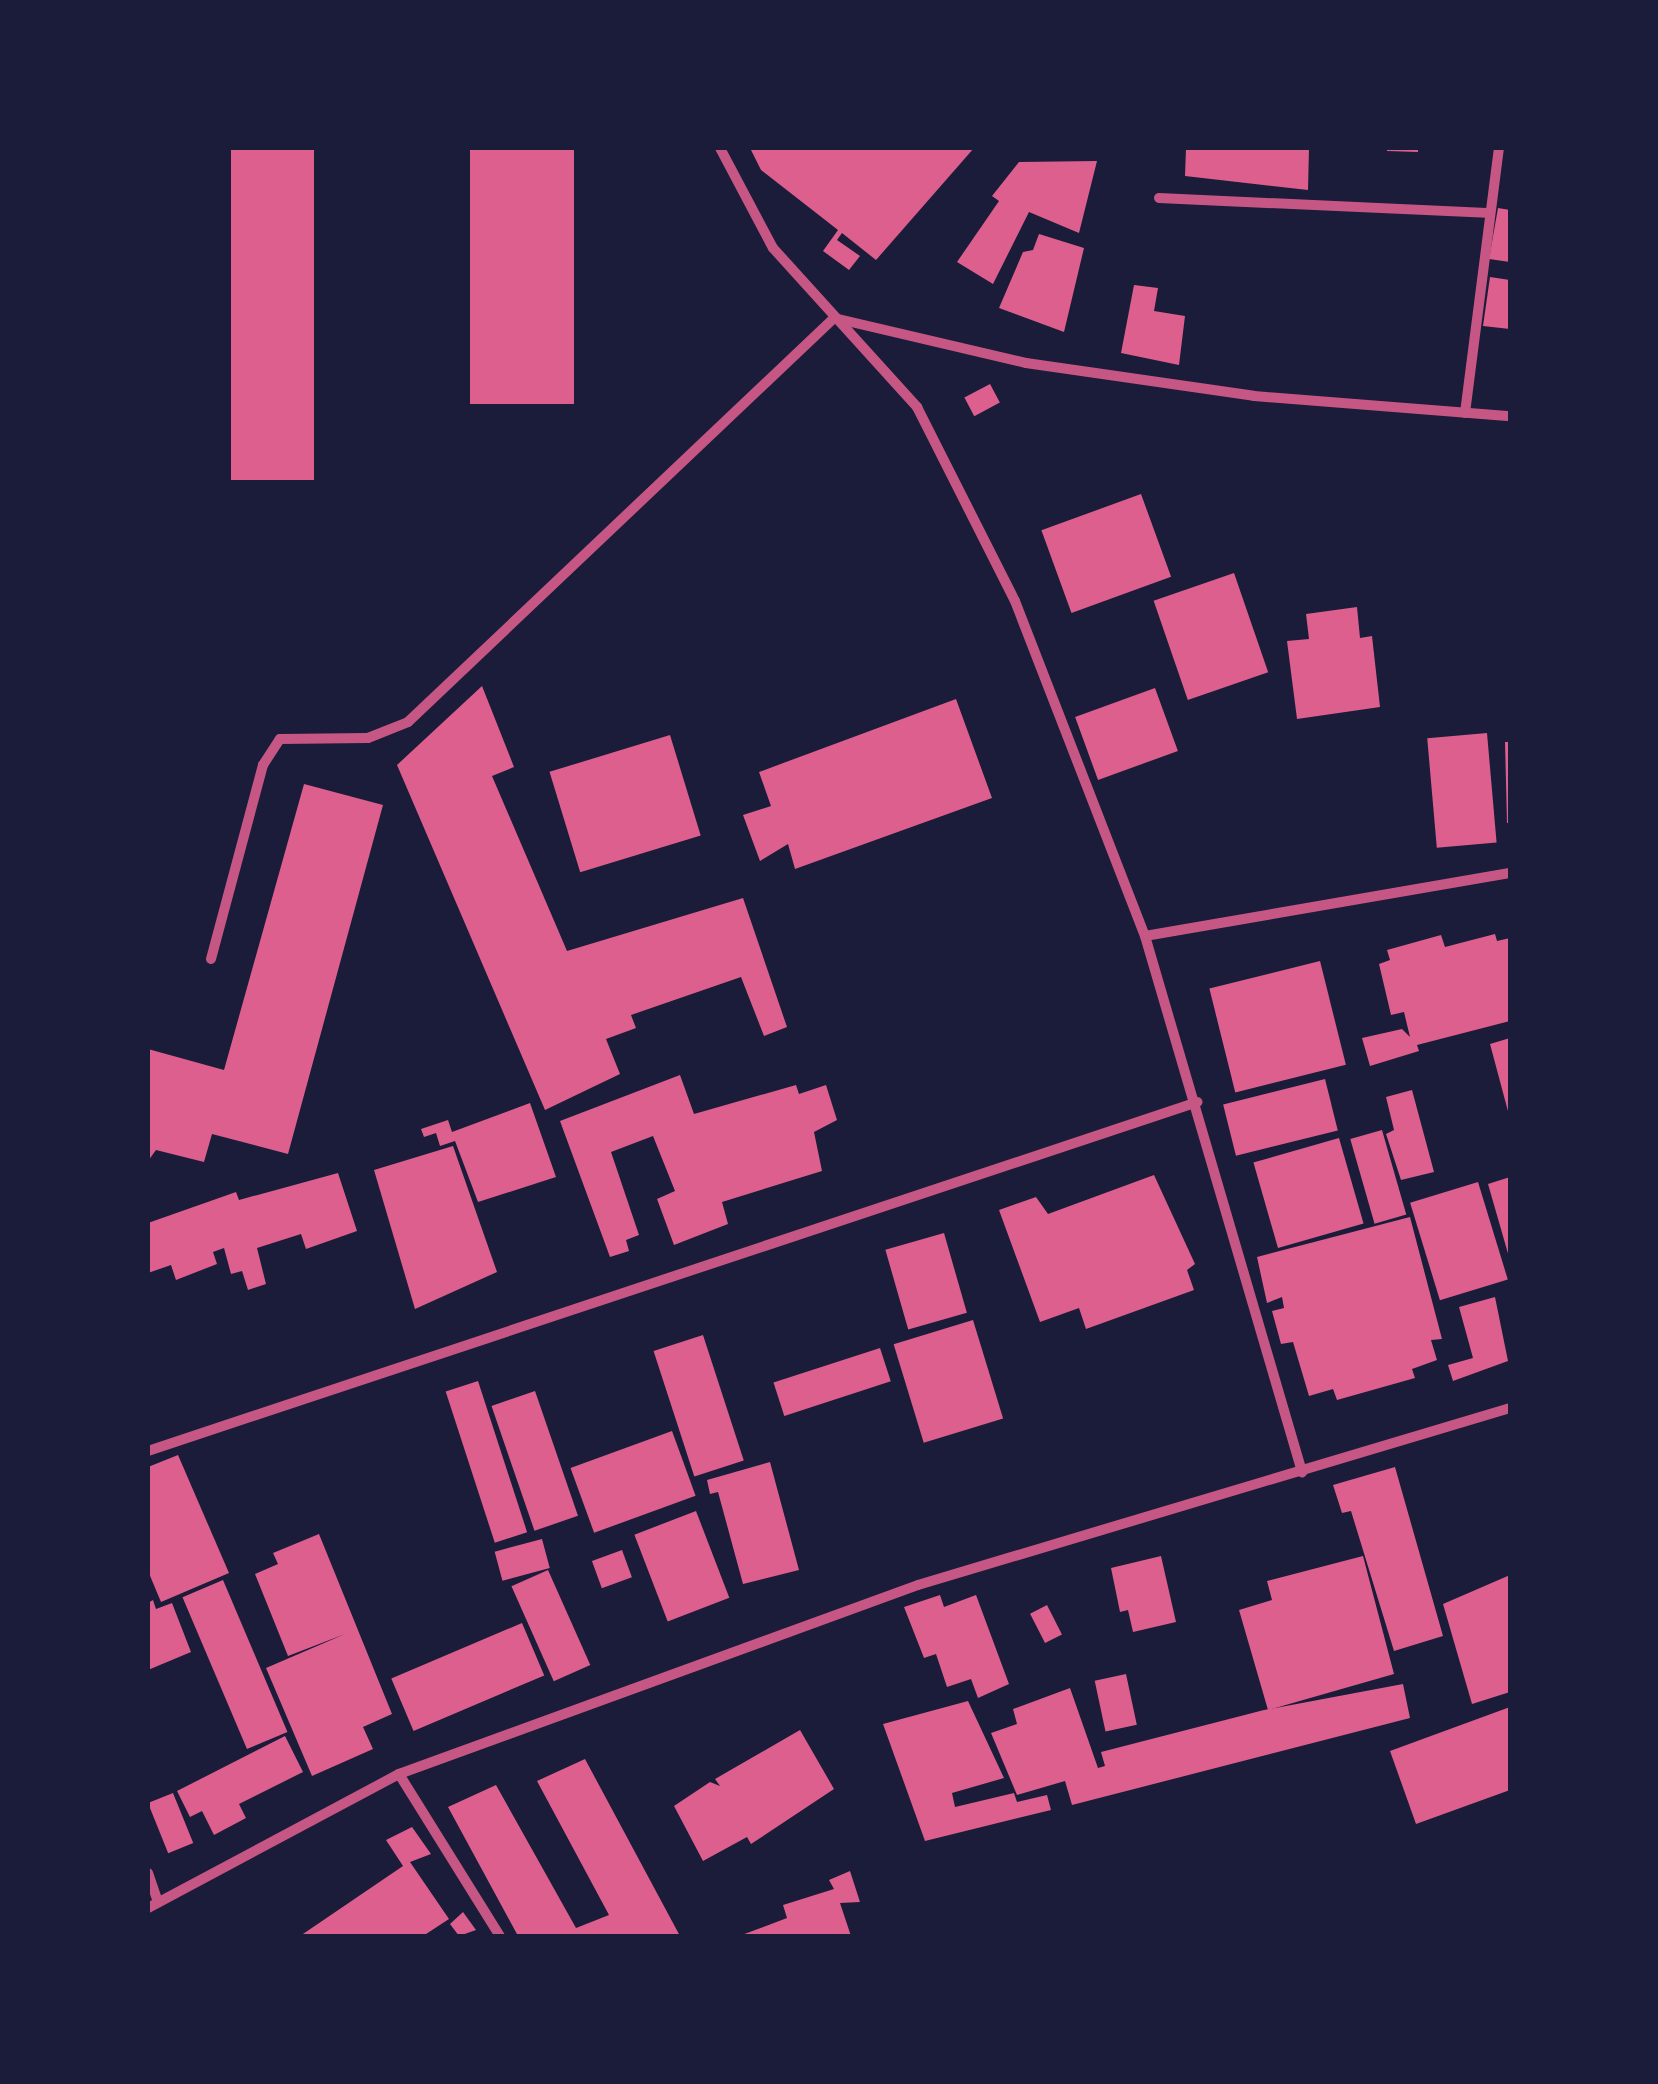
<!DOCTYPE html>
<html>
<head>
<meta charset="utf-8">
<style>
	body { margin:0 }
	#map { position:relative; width:1658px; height:2084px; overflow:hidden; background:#1b1b3a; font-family:Karla,sans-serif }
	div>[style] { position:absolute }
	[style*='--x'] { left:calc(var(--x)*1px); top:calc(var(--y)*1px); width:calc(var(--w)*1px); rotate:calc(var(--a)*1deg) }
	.building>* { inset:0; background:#dd5f8e; transform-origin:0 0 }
	.minor>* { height:10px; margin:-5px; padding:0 5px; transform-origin:5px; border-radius:5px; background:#c65784 }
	span { translate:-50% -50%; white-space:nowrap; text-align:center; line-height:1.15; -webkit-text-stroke:8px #1b1b3a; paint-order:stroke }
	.frame { position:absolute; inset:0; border:150px solid #1b1b3a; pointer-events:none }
</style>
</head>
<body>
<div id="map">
	<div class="building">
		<div style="left:231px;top:148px;width:83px;height:332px"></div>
		<div style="left:470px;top:148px;width:104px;height:256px"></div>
		<div style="clip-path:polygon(750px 148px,835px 150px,974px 148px,876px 260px,842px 233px,837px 240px,860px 256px,849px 270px,823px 251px,838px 230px,761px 170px)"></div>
		<div style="clip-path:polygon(1186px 148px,1309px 148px,1308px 190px,1185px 176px)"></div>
		<div style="clip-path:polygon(1387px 148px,1418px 148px,1418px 152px,1387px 151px)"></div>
		<div style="clip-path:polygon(1097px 161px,1079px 233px,1029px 212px,993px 284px,957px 262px,999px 201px,992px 196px,1019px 162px)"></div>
		<div style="clip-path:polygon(1498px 208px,1510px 210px,1510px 262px,1489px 259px)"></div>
		<div style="clip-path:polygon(1039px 234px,1084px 248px,1064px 332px,999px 308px,1023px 252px,1033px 250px)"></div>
		<div style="clip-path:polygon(1490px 277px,1510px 280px,1510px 329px,1483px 326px)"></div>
		<div style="clip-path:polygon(1134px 285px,1158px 288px,1154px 311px,1185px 316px,1179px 365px,1121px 353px)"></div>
		<div style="left:990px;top:384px;width:21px;height:29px;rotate:62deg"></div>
		<div style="left:1141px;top:494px;width:88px;height:106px;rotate:70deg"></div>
		<div style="left:1234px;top:573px;width:105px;height:85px;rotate:71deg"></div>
		<div style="clip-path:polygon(1357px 607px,1360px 638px,1372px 636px,1380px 707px,1297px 719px,1287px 641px,1309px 639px,1306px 614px)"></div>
		<div style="clip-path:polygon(482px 686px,514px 767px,492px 776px,567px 951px,743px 898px,787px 1027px,764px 1036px,741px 977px,631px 1015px,636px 1028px,606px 1039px,620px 1074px,545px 1110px,397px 765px)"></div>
		<div style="left:1155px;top:688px;width:67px;height:85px;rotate:70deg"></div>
		<div style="clip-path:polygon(956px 699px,992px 798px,795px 869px,788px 844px,760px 861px,743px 815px,771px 806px,759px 772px)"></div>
		<div style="left:1487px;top:733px;width:110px;height:60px;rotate:85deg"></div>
		<div style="left:670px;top:735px;width:105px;height:126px;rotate:73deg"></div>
		<div style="clip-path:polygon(1505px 742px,1510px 742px,1510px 823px,1507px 823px)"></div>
		<div style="clip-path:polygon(304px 784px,383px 805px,288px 1154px,212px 1134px,204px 1162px,156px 1150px,148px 1161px,148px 1049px,224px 1070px)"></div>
		<div style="clip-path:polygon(1495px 934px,1497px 941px,1510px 938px,1510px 1021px,1417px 1045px,1419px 1051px,1370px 1066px,1362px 1038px,1402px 1029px,1410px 1037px,1404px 1012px,1391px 1015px,1379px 964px,1390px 960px,1387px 950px,1441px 935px,1445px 947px)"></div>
		<div style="left:1320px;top:961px;width:107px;height:114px;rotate:76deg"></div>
		<div style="clip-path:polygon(1510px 1038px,1510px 1115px,1509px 1115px,1490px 1044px)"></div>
		<div style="clip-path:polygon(680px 1075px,694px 1114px,796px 1085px,799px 1094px,826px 1085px,837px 1120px,814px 1132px,822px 1171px,722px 1202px,728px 1224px,674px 1245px,657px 1199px,675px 1191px,653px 1136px,611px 1152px,639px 1235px,626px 1240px,629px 1251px,610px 1257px,560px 1121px)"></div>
		<div style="left:1325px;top:1079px;width:53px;height:105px;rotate:76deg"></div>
		<div style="clip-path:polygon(1412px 1090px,1434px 1172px,1401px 1180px,1386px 1134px,1394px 1130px,1386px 1097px)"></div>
		<div style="clip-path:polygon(530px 1103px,556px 1177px,478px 1202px,455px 1141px,440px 1146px,436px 1133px,424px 1137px,421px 1129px,448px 1120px,452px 1132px)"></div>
		<div style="left:1382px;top:1130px;width:88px;height:33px;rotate:74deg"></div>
		<div style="left:1339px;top:1138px;width:89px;height:89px;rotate:74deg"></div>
		<div style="clip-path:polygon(453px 1146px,497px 1272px,415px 1309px,374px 1170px)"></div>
		<div style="clip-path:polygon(338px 1173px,357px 1231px,306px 1249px,301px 1234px,257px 1248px,266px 1284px,248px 1290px,242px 1271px,231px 1274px,224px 1248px,213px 1252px,217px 1264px,176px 1280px,171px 1265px,148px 1273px,148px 1223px,236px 1192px,239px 1200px)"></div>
		<div style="clip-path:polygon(1154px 1175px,1195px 1264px,1187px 1270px,1194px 1290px,1086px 1329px,1079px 1308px,1040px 1322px,999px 1210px,1036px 1197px,1048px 1214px)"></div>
		<div style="clip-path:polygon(1510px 1177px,1510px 1257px,1509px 1257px,1488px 1184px)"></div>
		<div style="left:1478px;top:1182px;width:102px;height:71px;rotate:73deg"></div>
		<div style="clip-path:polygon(1410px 1217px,1442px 1339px,1431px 1340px,1437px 1360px,1412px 1369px,1415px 1378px,1337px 1400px,1333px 1389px,1309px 1396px,1293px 1342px,1281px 1344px,1272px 1311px,1284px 1308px,1282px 1297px,1267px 1303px,1257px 1257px)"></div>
		<div style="left:944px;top:1233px;width:83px;height:61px;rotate:74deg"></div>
		<div style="clip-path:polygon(1495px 1297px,1508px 1361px,1453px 1381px,1448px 1365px,1473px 1358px,1459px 1307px)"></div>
		<div style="left:973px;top:1320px;width:103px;height:83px;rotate:73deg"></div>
		<div style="left:703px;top:1335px;width:132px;height:52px;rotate:72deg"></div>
		<div style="left:880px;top:1348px;width:35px;height:112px;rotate:72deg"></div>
		<div style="left:478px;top:1381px;width:159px;height:34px;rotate:72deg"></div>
		<div style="left:535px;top:1391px;width:132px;height:46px;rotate:71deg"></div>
		<div style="left:672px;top:1431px;width:69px;height:108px;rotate:70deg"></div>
		<div style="clip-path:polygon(178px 1455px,229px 1573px,161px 1602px,148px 1571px,148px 1467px)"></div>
		<div style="clip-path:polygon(770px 1462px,799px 1570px,743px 1584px,718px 1492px,710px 1494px,707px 1480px)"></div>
		<div style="clip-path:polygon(1395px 1467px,1443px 1636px,1394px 1651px,1351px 1511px,1342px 1513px,1333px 1485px)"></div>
		<div style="left:696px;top:1511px;width:93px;height:66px;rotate:69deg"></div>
		<div style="clip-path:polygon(319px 1534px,392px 1714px,363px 1727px,373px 1749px,312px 1776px,266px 1668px,345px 1634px,288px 1656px,255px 1574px,278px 1564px,273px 1553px)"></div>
		<div style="left:542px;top:1539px;width:30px;height:49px;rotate:75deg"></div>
		<div style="left:622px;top:1550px;width:29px;height:32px;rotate:70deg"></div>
		<div style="clip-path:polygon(1161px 1556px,1176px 1622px,1133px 1632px,1128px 1610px,1120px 1612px,1111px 1568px)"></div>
		<div style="clip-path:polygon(1363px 1556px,1394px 1674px,1268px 1710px,1239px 1610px,1272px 1600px,1267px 1581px)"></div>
		<div style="left:548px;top:1570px;width:104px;height:40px;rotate:66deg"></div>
		<div style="clip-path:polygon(1510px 1575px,1510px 1692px,1472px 1704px,1443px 1604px)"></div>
		<div style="left:223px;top:1580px;width:165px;height:44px;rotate:67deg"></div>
		<div style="clip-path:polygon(940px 1595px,944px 1607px,976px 1595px,1009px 1684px,978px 1698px,971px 1679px,947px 1687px,936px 1654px,924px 1658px,904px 1607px)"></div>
		<div style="clip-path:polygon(153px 1600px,156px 1609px,172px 1603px,191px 1652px,148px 1670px,148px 1603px)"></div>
		<div style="left:1047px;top:1605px;width:33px;height:19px;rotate:63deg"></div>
		<div style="left:522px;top:1623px;width:57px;height:142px;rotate:67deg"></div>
		<div style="left:1126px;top:1674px;width:52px;height:32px;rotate:78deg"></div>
		<div style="clip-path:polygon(1403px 1684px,1410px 1718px,1072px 1805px,1065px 1781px,1017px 1795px,991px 1733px,1017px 1724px,1013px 1709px,1070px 1688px,1098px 1768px,1105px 1766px,1101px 1752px,1264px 1710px)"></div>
		<div style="clip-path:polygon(968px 1701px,1004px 1778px,952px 1793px,955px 1807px,1014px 1793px,1017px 1802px,1047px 1795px,1051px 1810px,925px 1841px,883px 1724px)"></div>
		<div style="clip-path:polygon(1510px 1707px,1510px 1790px,1416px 1824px,1390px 1751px)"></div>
		<div style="clip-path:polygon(800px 1730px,834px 1789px,751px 1844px,747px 1837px,703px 1861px,674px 1806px,710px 1782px,720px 1786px,715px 1779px)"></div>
		<div style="clip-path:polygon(285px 1736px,303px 1772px,239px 1804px,246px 1818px,214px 1835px,202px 1811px,190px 1817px,177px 1791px)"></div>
		<div style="clip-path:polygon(585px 1759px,680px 1936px,518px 1936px,448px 1807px,496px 1785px,576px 1928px,609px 1915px,537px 1781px)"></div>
		<div style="left:173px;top:1793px;width:54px;height:27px;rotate:68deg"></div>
		<div style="clip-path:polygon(412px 1827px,431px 1854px,410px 1862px,449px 1919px,423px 1936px,300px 1936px,403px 1866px,386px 1840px)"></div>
		<div style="clip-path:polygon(850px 1871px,860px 1902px,840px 1903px,851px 1936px,739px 1936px,787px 1918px,783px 1905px,834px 1889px,829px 1880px)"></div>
		<div style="clip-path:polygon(463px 1912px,476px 1930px,459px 1936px,450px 1924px)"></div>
	</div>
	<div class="minor">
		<div style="--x:720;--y:148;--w:113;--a:62.1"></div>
		<div style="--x:773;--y:248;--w:215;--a:47.8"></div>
		<div style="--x:917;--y:407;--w:217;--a:63.2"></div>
		<div style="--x:1015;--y:601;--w:359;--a:68.8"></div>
		<div style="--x:1145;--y:936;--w:559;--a:73.67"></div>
		<div style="--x:1159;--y:198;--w:328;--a:2.6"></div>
		<div style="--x:1465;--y:413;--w:267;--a:-82.7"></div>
		<div style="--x:1145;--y:936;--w:370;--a:-9.8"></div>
		<div style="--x:211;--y:959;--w:201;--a:-75"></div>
		<div style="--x:263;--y:765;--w:31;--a:-57"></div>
		<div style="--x:280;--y:739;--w:88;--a:-0.7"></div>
		<div style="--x:368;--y:738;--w:43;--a:-21.8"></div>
		<div style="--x:408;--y:722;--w:587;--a:-43.48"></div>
		<div style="--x:834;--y:318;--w:197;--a:13.2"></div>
		<div style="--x:1026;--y:363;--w:230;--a:8.2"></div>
		<div style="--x:1254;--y:396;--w:257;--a:4.5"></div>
		<div style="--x:148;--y:1451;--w:1106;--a:-18.39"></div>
		<div style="--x:399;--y:1774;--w:191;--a:58.1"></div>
		<div style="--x:148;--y:1873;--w:31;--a:71"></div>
		<div style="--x:148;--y:1908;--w:285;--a:-28.1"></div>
		<div style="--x:399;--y:1774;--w:552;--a:-20.01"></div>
		<div style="--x:918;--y:1585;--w:618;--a:-16.65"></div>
	</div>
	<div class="frame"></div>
</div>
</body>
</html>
